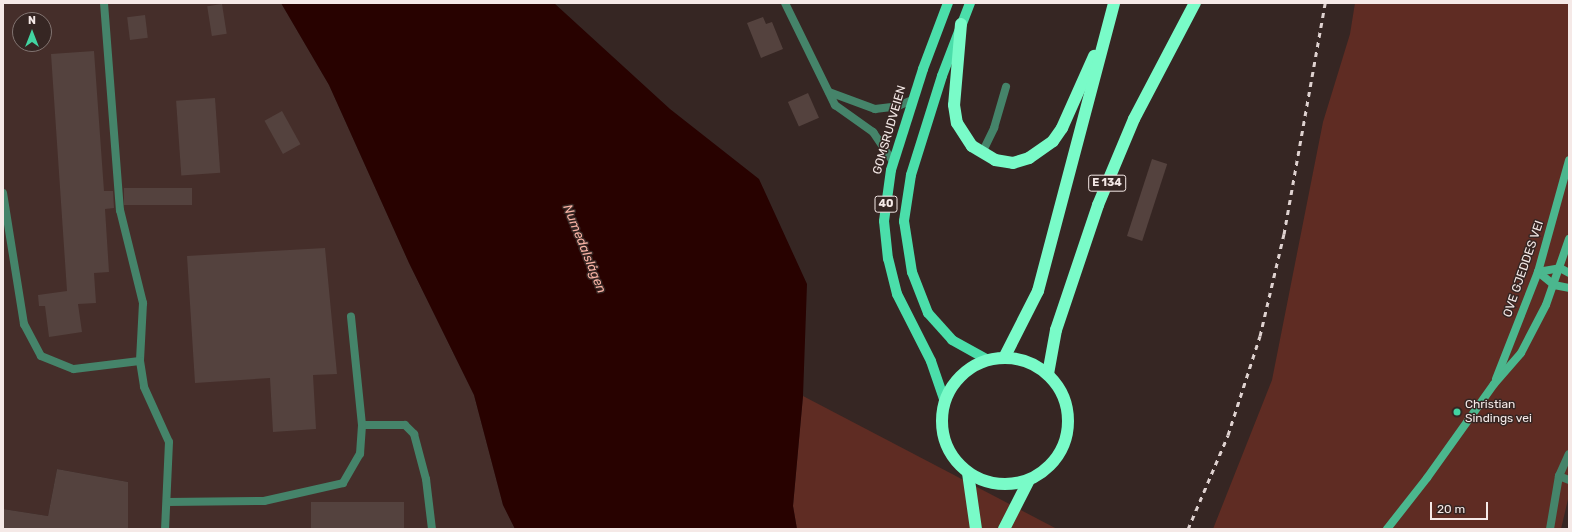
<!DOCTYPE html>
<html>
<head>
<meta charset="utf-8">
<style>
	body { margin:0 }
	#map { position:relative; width:1572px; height:532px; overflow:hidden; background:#362623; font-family:Rubik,sans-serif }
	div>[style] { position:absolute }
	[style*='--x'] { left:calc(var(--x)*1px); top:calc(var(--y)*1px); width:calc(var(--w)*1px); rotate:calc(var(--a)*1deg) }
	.built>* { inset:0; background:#452e2a }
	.green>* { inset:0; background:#5f2c23 }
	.water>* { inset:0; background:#280200 }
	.building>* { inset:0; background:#54423e; transform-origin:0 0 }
	.lane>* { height:8px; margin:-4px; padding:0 4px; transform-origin:4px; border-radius:4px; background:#45846a }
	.street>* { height:8px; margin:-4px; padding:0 4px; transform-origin:4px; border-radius:4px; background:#45846a }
	.secondary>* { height:8px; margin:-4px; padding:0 4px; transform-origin:4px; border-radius:4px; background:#4bb78e }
	.primary>* { height:10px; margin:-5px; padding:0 5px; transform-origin:5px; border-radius:5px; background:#4bdeaa }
	.highway>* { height:12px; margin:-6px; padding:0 6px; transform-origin:6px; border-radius:6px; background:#79fbc8 }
	.highway>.ring { margin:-6px; padding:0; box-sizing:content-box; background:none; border:12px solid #79fbc8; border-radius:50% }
	.rail>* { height:3px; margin-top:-1.5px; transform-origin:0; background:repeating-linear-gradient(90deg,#dfd2d0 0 5px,transparent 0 10px) }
	.dots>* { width:11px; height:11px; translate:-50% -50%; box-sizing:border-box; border:2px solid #362623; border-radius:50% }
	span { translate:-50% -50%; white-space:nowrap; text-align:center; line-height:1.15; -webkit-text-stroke:3px #362623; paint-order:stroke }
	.shield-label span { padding:1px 3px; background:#362623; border:1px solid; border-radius:3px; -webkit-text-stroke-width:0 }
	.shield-label { font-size:11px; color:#f5e9e7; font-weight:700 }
	.street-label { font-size:12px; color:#f5e9e7 }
	.poi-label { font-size:12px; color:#f5e9e7 }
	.left { translate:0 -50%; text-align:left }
	.water-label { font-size:13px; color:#f8b2a4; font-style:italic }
	.frame { position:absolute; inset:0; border:4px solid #f5e9e7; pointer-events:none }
	.north { position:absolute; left:12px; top:12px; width:40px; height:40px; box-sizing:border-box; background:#362623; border:1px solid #827471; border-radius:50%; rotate:0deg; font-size:11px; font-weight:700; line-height:16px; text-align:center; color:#f5e9e7 }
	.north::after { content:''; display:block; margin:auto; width:14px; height:18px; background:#42d4a1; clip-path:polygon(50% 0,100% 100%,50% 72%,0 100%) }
	.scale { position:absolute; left:1430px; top:502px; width:58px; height:18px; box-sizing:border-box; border:2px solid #f5e9e7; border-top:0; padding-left:5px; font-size:12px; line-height:14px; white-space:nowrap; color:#f5e9e7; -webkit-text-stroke:3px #362623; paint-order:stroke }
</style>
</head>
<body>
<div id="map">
	<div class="built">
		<div style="clip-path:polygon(evenodd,3px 3px,281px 3px,329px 85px,409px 263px,474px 395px,503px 505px,515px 529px,127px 529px,128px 482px,57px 469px,48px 516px,3px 509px,3px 3px,20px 20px,44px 20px,44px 44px,20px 44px,20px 20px)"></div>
	</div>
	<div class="green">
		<div style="clip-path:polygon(1355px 3px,1569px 3px,1569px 495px,1561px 529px,1213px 529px,1272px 380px,1323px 122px,1350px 34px)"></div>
		<div style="clip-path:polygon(803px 396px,1057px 529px,797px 529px,793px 506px)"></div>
	</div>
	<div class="water">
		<div style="clip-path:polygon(281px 3px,554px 3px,670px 109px,759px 179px,807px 284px,803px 396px,793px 506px,797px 529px,515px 529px,503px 505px,474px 395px,409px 263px,329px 85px)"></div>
	</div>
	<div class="building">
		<div style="left:222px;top:4px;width:30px;height:15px;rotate:81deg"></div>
		<div style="left:145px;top:15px;width:23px;height:18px;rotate:83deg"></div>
		<div style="clip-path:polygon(763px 17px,766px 24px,772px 22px,783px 49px,761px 58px,747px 23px)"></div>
		<div style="clip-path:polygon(94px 51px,104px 191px,113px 191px,114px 208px,105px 209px,109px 272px,94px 273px,96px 303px,78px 304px,82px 332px,49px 337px,45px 306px,39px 306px,38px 295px,67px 291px,51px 54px)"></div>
		<div style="left:808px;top:93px;width:27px;height:22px;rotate:66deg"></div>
		<div style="left:215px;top:98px;width:75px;height:39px;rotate:86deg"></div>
		<div style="left:282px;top:111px;width:38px;height:20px;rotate:61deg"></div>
		<div style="left:1152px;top:159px;width:16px;height:81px;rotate:18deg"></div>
		<div style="left:192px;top:188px;width:17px;height:68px;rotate:90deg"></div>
		<div style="clip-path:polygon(325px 248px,337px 374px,313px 375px,316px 429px,273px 432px,270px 378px,195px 383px,187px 256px)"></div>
		<div style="clip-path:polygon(57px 469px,128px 482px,128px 529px,3px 529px,3px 509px,48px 516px)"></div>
		<div style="left:404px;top:502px;width:27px;height:93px;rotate:90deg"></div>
	</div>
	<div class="lane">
		<div style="--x:104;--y:3;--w:208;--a:85.6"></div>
		<div style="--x:120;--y:210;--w:96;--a:76.1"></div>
		<div style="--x:143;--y:303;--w:58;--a:93"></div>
		<div style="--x:140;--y:361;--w:26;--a:81"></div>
		<div style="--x:144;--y:387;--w:60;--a:65.6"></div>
		<div style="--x:169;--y:442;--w:87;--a:92.6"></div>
		<div style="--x:982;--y:153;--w:28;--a:-64"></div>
		<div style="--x:994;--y:128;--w:43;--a:-73.7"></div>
		<div style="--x:3;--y:193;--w:133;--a:80.9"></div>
		<div style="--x:24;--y:324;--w:36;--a:62"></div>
		<div style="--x:41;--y:356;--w:35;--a:22"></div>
		<div style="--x:74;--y:369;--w:66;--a:-6.9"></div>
		<div style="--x:362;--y:425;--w:43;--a:0"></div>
		<div style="--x:405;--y:425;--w:13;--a:45"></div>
		<div style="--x:414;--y:434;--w:47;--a:75.1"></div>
		<div style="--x:426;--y:479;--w:50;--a:83.2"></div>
		<div style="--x:1559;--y:476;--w:11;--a:22"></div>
		<div style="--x:167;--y:502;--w:97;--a:-0.6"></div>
		<div style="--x:264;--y:501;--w:81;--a:-12.8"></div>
		<div style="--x:343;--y:483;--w:34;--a:-60"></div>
		<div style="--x:360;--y:454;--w:29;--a:-86"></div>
		<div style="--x:362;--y:425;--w:109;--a:-95.8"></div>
	</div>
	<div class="street">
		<div style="--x:785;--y:3;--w:114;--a:63.9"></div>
		<div style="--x:835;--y:105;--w:47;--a:35.4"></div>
		<div style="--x:873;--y:132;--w:36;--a:56"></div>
		<div style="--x:829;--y:92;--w:49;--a:20.3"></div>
		<div style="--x:875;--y:109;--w:23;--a:-7"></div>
		<div style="--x:898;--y:106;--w:15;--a:-23"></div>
		<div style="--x:1550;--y:529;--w:54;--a:-80.4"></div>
		<div style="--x:1559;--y:476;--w:24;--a:-66"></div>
	</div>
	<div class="secondary">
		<div style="--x:1538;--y:272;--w:21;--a:39"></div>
		<div style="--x:1554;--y:285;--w:15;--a:11"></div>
		<div style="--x:1538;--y:272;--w:22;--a:-10"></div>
		<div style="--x:1560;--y:268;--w:10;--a:29"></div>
		<div style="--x:1496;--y:379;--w:115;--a:-68.6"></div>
		<div style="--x:1538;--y:272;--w:116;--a:-74.5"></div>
		<div style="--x:1387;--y:529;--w:65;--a:-51.9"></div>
		<div style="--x:1427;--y:478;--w:115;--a:-54.5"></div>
		<div style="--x:1494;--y:384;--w:41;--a:-48.9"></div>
		<div style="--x:1521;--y:353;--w:54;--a:-62.5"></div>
		<div style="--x:1546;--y:305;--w:70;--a:-70.8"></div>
	</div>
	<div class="primary">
		<div style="--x:970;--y:3;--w:78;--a:111"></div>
		<div style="--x:942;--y:76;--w:104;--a:107.4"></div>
		<div style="--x:911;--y:175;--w:47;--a:98.7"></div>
		<div style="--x:904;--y:221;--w:52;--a:81.1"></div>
		<div style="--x:912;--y:272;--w:44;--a:68.7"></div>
		<div style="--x:928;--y:313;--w:36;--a:48"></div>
		<div style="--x:952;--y:340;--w:41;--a:29.1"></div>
		<div style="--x:945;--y:402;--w:43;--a:-108.9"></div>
		<div style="--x:931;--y:361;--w:75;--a:-116.9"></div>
		<div style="--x:897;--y:294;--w:36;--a:-104"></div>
		<div style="--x:888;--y:259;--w:38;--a:-96"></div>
		<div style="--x:884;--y:221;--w:51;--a:-82.2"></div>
		<div style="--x:891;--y:170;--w:106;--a:-72.4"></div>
		<div style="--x:923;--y:69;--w:71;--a:-69.3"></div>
	</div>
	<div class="highway">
		<div style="--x:961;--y:24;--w:81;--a:94.9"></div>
		<div style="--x:954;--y:105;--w:18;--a:81"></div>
		<div style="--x:957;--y:123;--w:27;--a:57"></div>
		<div style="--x:972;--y:146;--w:27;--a:31"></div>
		<div style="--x:995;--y:160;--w:18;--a:9"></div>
		<div style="--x:1013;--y:163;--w:17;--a:-17"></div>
		<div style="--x:1029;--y:158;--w:29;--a:-35"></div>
		<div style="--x:1053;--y:141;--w:16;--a:-55"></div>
		<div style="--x:1062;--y:128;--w:79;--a:-66"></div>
		<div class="ring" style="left:942px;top:358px;width:114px;height:114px"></div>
		<div style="--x:1004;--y:358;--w:75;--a:-63.1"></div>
		<div style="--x:1038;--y:291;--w:298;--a:-75.2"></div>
		<div style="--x:1048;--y:374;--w:45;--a:-79.7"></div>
		<div style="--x:1056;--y:330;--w:132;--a:-71.4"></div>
		<div style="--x:1098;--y:205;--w:93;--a:-67.3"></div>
		<div style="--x:1134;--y:119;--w:131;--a:-62.3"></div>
		<div style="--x:968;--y:473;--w:57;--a:81.9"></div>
		<div style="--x:1004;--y:529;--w:55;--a:-63"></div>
	</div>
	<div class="rail">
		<div style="--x:1188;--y:529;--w:102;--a:-66.9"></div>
		<div style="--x:1228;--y:435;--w:104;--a:-72.1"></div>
		<div style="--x:1260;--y:336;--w:105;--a:-76.8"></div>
		<div style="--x:1284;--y:234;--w:235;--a:-79.9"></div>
	</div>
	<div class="dots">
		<div style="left:1457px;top:412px;background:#42d4a1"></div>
	</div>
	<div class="shield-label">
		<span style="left:1107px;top:183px">E 134</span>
		<span style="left:886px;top:204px">40</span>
	</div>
	<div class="street-label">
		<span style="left:890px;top:130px;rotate:-74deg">GOMSRUDVEIEN</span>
		<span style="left:1524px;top:269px;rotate:-71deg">OVE GJEDDES VEI</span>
	</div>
	<div class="poi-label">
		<span class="left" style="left:1465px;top:412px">Christian<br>Sindings vei</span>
	</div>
	<div class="water-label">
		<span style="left:584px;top:249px;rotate:68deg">Numedalslågen</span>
	</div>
	<div class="frame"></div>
	<div class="north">N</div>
	<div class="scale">20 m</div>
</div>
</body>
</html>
